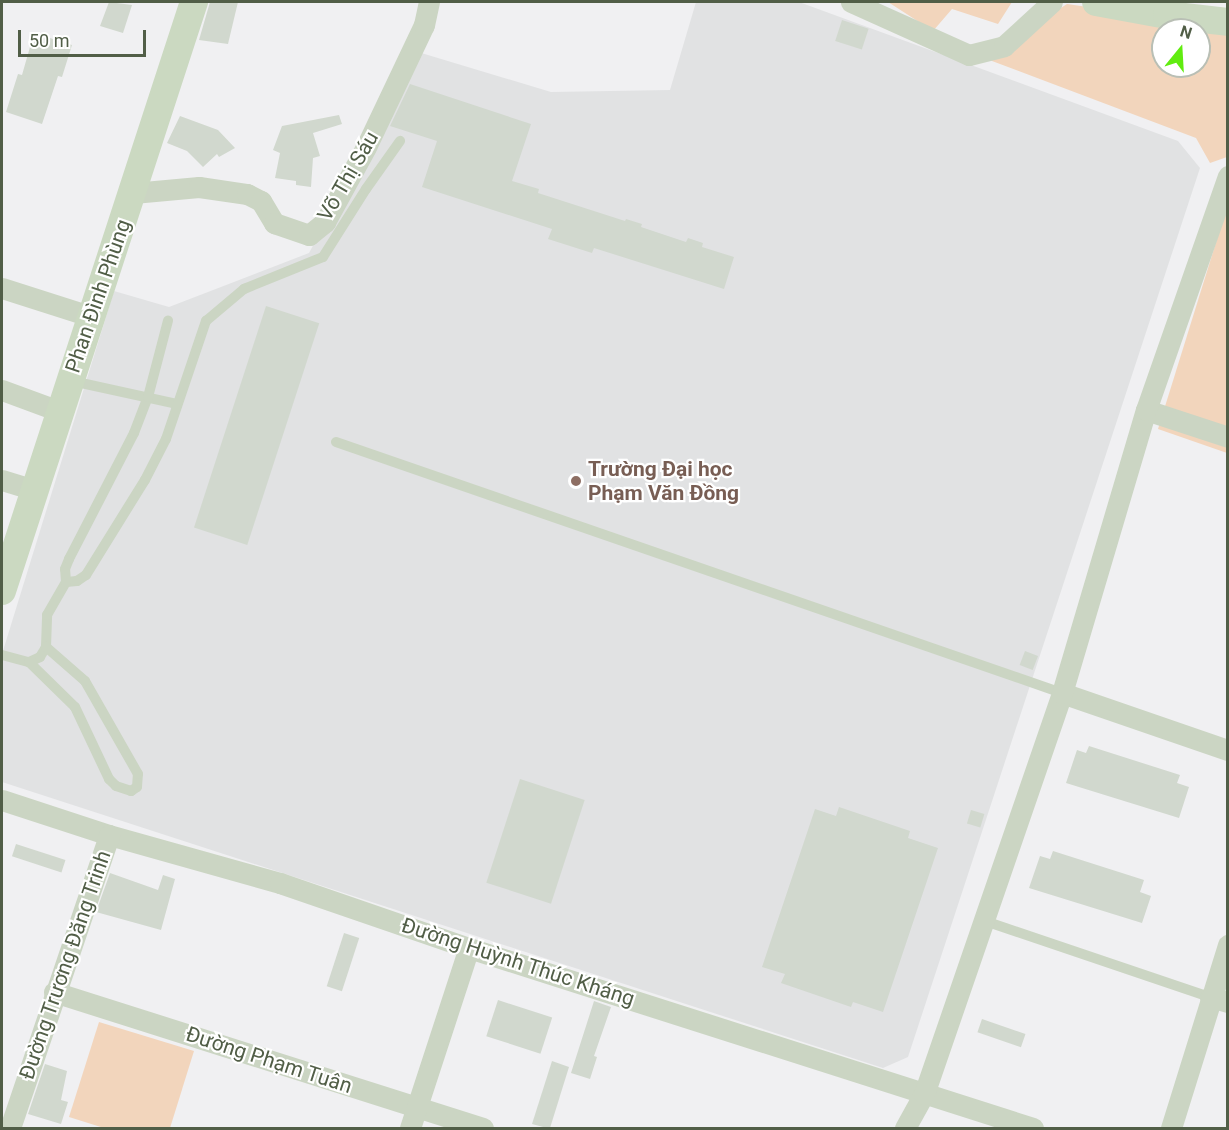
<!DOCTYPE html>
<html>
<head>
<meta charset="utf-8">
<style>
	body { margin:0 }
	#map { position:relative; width:1229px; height:1130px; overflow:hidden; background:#f0f0f2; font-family:Roboto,sans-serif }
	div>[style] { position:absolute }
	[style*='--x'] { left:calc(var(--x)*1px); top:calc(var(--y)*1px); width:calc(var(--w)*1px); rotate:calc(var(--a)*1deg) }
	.education>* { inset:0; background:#e1e2e3 }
	.green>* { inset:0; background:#f2d5bc }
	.building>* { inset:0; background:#d1d8ce; transform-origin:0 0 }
	.lane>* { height:10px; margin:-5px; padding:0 5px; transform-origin:5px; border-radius:5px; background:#cbd5c3 }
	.street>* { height:21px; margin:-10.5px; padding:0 10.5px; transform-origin:10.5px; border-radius:10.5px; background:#cbd5c3 }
	.secondary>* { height:28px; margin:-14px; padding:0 14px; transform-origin:14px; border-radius:14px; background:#cbd9c1 }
	.dots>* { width:16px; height:16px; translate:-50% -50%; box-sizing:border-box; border:3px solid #fff; border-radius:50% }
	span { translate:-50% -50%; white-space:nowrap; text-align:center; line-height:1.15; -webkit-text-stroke:4.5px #fff; paint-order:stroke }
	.street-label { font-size:21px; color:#515e47 }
	.education-label { font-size:21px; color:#785e54; font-weight:700 }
	.left { translate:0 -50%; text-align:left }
	.frame { position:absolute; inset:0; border:3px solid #515e47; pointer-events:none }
	.north { position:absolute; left:1151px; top:18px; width:60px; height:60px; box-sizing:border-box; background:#fff; border:2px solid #b9bfb5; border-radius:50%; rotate:18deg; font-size:16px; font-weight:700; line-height:24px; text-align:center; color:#515e47 }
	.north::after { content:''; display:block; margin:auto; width:21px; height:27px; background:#61ec10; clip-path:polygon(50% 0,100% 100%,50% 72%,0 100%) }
	.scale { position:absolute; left:18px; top:30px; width:128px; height:27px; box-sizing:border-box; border:3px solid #515e47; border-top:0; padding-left:8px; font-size:18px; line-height:21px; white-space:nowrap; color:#515e47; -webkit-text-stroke:4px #fff; paint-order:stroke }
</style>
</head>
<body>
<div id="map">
	<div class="education">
		<div style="clip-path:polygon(696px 2px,799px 2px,1178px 141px,1200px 168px,908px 1057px,883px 1068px,2px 782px,2px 654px,114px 291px,169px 307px,309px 253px,418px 52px,551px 92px,670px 90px)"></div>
	</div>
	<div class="green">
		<div style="clip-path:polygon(888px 2px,1012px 2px,998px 24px,952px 9px,933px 31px)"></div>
		<div style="clip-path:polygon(evenodd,1067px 4px,1227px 27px,1227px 157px,1210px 163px,1196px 138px,984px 58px,1067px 4px,1163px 30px,1199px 30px,1199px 66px,1163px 66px,1163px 30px)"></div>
		<div style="clip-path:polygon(1227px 207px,1227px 453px,1158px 429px)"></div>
		<div style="clip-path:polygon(99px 1022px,194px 1051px,170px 1128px,104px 1128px,69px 1117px)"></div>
	</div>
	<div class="building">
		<div style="clip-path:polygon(109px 2px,132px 5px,123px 33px,100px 26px)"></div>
		<div style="clip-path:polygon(210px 2px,238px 2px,228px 44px,199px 40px)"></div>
		<div style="left:842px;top:20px;width:28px;height:22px;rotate:18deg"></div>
		<div style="clip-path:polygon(34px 33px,72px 45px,62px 77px,58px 76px,42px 124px,6px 112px,18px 74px,22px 75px)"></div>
		<div style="clip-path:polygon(410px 84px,531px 124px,512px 181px,539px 189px,538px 193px,625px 221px,626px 219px,642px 224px,641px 227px,686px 242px,688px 238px,703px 243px,702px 247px,734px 257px,724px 289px,594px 248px,592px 253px,548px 239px,552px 229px,422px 187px,437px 141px,390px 126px)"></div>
		<div style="clip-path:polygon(339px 115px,342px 124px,313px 133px,320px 156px,313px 158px,311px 187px,296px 185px,296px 181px,275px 178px,280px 153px,273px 150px,282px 126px)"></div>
		<div style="clip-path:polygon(180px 116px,218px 130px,235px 148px,219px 157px,217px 154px,203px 167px,187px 151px,167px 143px)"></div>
		<div style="left:266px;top:306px;width:56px;height:233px;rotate:18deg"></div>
		<div style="left:1025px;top:651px;width:14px;height:15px;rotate:21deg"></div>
		<div style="clip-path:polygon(1089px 746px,1180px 775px,1177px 783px,1189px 787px,1179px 818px,1066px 783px,1077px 750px,1086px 753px)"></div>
		<div style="left:520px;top:779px;width:68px;height:109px;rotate:18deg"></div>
		<div style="clip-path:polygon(839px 807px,910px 831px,908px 838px,938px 848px,883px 1012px,853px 1002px,851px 1007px,781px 983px,785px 974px,762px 967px,815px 809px,836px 816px)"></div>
		<div style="left:971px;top:810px;width:14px;height:14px;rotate:17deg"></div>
		<div style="left:16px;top:844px;width:52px;height:13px;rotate:18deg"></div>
		<div style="clip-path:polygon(1053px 851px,1144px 880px,1140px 892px,1151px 896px,1142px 923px,1029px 888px,1040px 856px,1050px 859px)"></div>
		<div style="clip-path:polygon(110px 873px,158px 890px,163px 875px,175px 879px,161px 930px,96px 912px)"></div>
		<div style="left:344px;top:933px;width:16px;height:56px;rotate:18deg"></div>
		<div style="left:498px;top:1000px;width:57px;height:38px;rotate:18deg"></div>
		<div style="clip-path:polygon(594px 1001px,611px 1007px,594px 1056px,597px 1057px,590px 1079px,571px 1073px)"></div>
		<div style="left:982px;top:1019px;width:46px;height:14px;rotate:19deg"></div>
		<div style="clip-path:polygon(552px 1061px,569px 1067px,550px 1128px,547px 1128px,532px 1124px)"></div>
		<div style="clip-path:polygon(45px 1064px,67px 1071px,61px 1100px,68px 1102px,61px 1124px,28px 1114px)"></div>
	</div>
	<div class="lane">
		<div style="--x:72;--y:381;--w:107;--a:12.4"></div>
		<div style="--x:336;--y:442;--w:768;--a:19.07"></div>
		<div style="--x:66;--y:582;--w:11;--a:-5"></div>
		<div style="--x:77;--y:581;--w:11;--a:-34"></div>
		<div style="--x:86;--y:575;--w:112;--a:-58.2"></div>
		<div style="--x:145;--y:480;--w:46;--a:-62.9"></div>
		<div style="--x:166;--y:439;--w:125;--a:-71.3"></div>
		<div style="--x:206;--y:321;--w:50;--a:-40.1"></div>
		<div style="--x:244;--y:289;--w:85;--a:-22.1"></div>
		<div style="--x:323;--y:257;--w:80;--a:-57.7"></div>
		<div style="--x:366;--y:189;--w:59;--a:-54.7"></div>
		<div style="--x:2;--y:655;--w:28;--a:15"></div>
		<div style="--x:29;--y:662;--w:12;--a:-24"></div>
		<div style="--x:40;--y:657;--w:12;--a:-59"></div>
		<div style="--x:46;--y:647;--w:32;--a:-88"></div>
		<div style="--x:47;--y:615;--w:38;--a:-60"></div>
		<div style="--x:66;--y:582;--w:13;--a:-94"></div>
		<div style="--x:65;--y:569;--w:11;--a:-68"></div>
		<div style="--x:69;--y:559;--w:142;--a:-62.7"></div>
		<div style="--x:134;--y:433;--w:39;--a:-69"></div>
		<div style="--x:148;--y:397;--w:79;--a:-75.3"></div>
		<div style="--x:29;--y:662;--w:64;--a:44.4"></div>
		<div style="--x:75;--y:707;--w:80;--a:64.7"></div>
		<div style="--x:109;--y:779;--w:10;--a:45"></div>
		<div style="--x:116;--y:786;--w:16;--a:18"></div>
		<div style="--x:131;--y:791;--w:7;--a:-34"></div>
		<div style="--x:137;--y:787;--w:13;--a:-86"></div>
		<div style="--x:138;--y:774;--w:107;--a:-119.7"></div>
		<div style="--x:85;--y:681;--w:52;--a:-138.9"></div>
		<div style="--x:982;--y:920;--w:241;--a:18.7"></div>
	</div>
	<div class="street">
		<div style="--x:851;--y:2;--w:129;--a:24.2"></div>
		<div style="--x:969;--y:55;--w:36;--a:-14"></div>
		<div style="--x:1004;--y:46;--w:65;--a:-42.5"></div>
		<div style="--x:133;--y:193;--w:66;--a:-5.2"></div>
		<div style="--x:199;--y:187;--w:49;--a:8.3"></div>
		<div style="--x:247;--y:194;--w:16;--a:27"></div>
		<div style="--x:261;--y:201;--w:26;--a:59"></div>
		<div style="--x:274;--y:223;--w:37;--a:19"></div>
		<div style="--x:309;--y:235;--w:21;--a:-39"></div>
		<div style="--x:325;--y:222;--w:85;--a:-61.3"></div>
		<div style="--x:366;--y:147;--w:135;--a:-64.6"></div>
		<div style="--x:424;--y:25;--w:24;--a:-78"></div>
		<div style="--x:2;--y:288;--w:92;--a:17.7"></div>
		<div style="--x:2;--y:390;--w:61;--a:20.2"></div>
		<div style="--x:1146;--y:410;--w:86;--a:18.2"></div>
		<div style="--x:2;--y:480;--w:34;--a:17"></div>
		<div style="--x:1062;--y:693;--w:176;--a:19"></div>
		<div style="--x:2;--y:800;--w:113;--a:18.1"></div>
		<div style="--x:109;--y:835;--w:178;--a:15.7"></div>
		<div style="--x:280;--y:883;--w:200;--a:19"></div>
		<div style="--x:469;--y:948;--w:592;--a:17.7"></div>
		<div style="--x:54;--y:992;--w:450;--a:17.6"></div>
		<div style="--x:1210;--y:997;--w:19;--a:16"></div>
		<div style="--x:10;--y:1128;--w:309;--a:-71.3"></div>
		<div style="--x:410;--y:1128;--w:189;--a:-71.9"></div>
		<div style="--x:905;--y:1128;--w:39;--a:-61"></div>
		<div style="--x:924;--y:1094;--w:424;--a:-71"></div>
		<div style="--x:1062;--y:693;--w:295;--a:-73.5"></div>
		<div style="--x:1146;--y:410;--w:248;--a:-70.7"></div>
		<div style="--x:1171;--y:1128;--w:192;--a:-72.7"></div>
	</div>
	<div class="secondary">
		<div style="--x:1096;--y:2;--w:72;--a:10.4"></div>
		<div style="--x:1167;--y:15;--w:61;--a:6.5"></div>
		<div style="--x:2;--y:591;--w:620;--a:-71.95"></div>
	</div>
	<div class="dots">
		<div style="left:576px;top:481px;background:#8d6e63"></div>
	</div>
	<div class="street-label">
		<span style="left:348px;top:176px;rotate:-60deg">Võ Thị Sáu</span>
		<span style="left:98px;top:296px;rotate:-71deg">Phan Đình Phùng</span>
		<span style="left:518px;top:962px;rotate:18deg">Đường Huỳnh Thúc Kháng</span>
		<span style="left:65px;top:965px;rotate:-71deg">Đường Trương Đăng Trinh</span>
		<span style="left:269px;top:1060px;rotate:18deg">Đường Phạm Tuân</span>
	</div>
	<div class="education-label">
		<span class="left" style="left:588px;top:481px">Trường Đại học<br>Phạm Văn Đồng</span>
	</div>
	<div class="frame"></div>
	<div class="north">N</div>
	<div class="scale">50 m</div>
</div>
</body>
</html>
